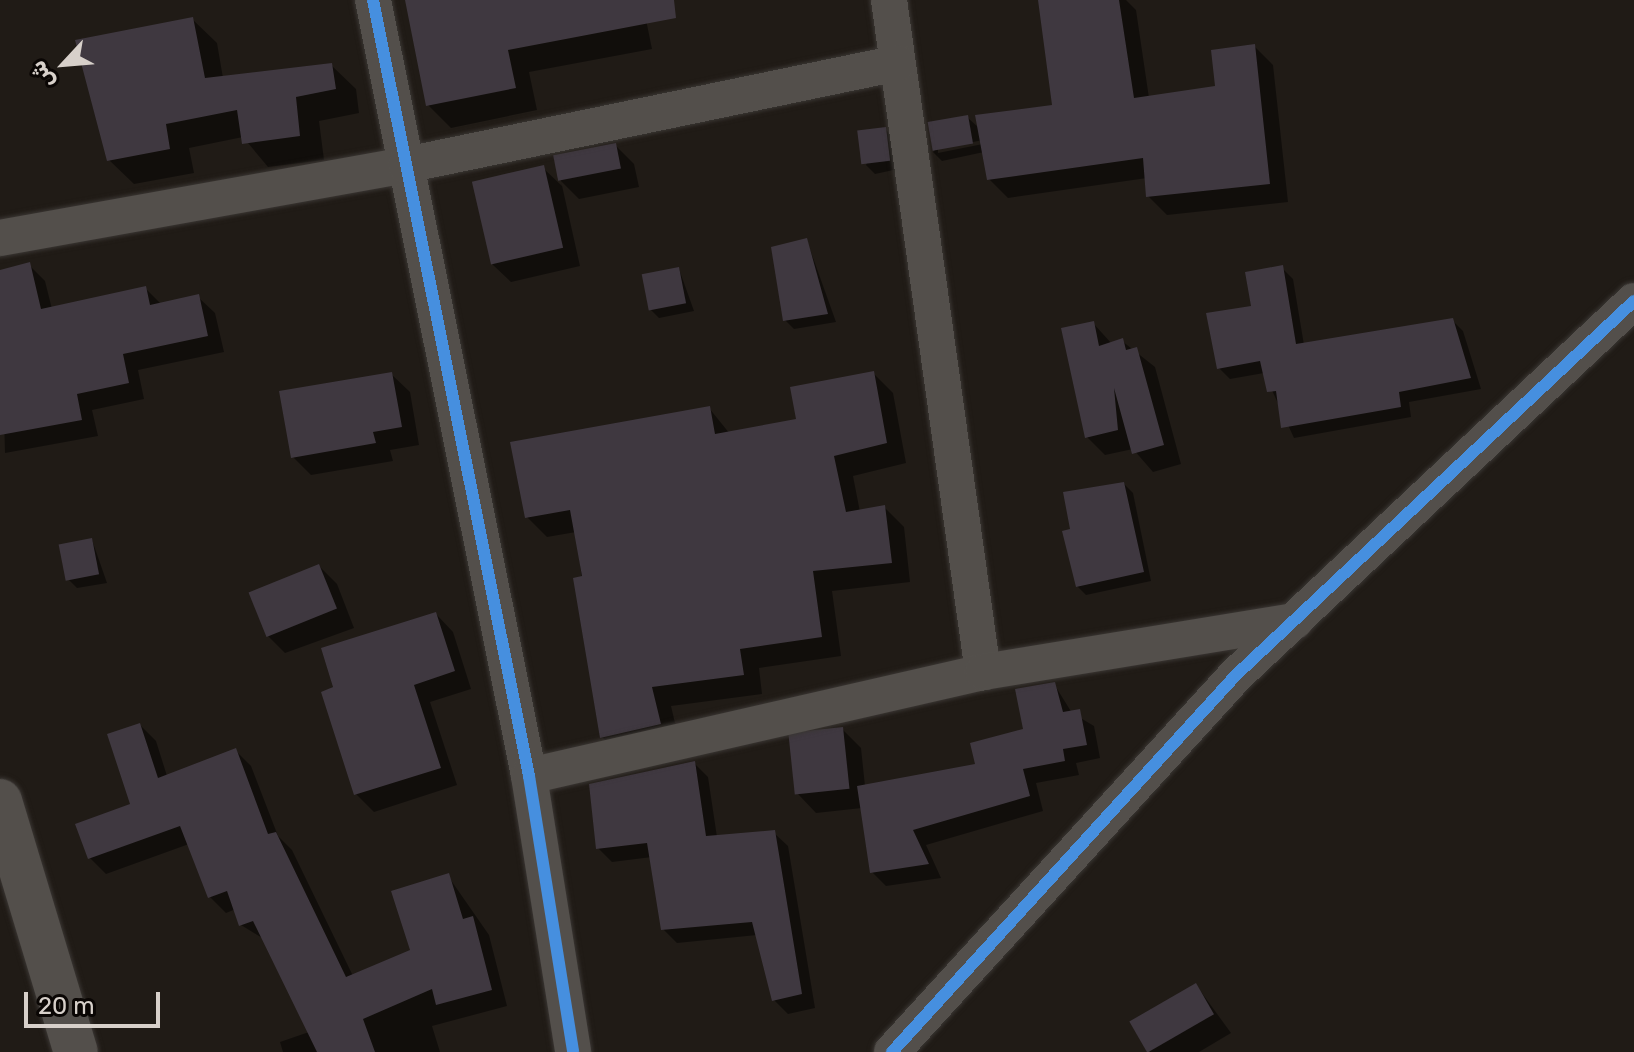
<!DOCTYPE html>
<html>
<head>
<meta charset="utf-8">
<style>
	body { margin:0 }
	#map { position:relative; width:1634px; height:1052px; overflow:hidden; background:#201b16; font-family:Rubik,Cairo,sans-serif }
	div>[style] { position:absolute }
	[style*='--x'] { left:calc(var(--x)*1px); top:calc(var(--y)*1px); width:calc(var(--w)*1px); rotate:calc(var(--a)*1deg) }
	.shadow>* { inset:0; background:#0007 }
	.building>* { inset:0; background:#3f3840; transform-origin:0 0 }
	.roads { filter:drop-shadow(0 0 2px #3a3633) drop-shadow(0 0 2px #3a3633) }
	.minor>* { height:36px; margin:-18px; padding:0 18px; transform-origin:18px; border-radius:18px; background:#534f4b }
	.tertiary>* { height:44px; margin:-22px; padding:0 22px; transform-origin:22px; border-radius:22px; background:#534f4b }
	.cycleway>* { height:12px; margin:-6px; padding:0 6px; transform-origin:6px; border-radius:6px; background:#468fdf }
	span { translate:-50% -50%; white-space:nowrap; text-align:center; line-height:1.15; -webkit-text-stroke:7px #0a0604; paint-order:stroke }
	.north { position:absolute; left:24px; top:24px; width:80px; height:80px; -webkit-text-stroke:6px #0a0604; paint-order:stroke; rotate:244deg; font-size:22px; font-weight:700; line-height:32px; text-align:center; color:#d7d0ca }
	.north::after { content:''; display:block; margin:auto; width:28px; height:36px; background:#d7d0ca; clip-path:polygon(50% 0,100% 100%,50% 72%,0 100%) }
	.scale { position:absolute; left:24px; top:992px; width:136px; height:36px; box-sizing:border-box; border:4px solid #d7d0ca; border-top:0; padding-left:10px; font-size:24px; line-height:28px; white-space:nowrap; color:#d7d0ca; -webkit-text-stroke:6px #0a0604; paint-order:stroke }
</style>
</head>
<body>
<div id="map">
	<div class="shadow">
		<div style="clip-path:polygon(429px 0,642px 0,652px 49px,529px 72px,537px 110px,451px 128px,428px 105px)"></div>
		<div style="clip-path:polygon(evenodd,1055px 0,1126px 0,1136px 10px,1149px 98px,1217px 88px,1254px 46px,1273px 65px,1288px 202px,1167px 215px,1148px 196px,1147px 178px,1008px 198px,989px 179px,984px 152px,942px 161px,933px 152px,967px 117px,980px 129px,1054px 107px,1055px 0,983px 140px,983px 144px,938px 153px,938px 149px,983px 140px)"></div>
		<div style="clip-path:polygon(192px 19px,217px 43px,223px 78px,331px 65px,356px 89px,359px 113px,319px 121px,324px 160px,268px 167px,243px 137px,189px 148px,194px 173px,134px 184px,109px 160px)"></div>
		<div style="clip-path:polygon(885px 129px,894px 138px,898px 169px,875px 174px,866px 165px)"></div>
		<div style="clip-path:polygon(615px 145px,634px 164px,639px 187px,579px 199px,561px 181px,580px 266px,511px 282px,492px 264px,543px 168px,562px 186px,556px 157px)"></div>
		<div style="clip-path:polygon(807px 241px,836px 322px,794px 329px,785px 320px)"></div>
		<div style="clip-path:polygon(29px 265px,45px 281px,52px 309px,145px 288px,162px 305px,198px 297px,215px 313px,224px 352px,138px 370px,144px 399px,92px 410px,98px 436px,5px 453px,0 272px)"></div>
		<div style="clip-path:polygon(1282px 268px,1293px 279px,1304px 345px,1452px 320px,1463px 331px,1481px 389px,1409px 402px,1411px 417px,1294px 438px,1264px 373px,1230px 379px,1219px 368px)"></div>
		<div style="clip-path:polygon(679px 269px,694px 311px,659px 318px,650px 309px)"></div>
		<div style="clip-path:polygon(1093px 323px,1112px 344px,1122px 341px,1155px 367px,1181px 464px,1153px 472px,1133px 449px,1105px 455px,1087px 437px)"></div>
		<div style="clip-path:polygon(873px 373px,893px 393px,906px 463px,853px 476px,860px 512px,884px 507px,904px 527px,910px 582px,832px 591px,841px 656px,759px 668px,762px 694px,671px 706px,680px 744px,622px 757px,602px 737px,576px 532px,547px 537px,527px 517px,709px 408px,730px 434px,799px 421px)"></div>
		<div style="clip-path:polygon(391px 374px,410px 392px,419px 445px,390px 450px,393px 461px,311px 475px,293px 457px)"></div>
		<div style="clip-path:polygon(1124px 484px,1133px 493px,1151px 581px,1086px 595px,1077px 586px,1072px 531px)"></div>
		<div style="clip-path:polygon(92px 540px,107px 583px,77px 588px,68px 579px)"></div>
		<div style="clip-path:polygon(319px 566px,337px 584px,354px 628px,285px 653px,267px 635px)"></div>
		<div style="clip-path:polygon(436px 614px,453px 632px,471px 689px,430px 702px,457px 785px,374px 812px,356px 794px,324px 693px)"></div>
		<div style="clip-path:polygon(1054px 684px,1072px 713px,1094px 726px,1100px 758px,1076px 763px,1079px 775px,1036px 783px,1043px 811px,926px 845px,941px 878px,886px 886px,872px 872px,862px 808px,816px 813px,798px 794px,842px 729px,861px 748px,865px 786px,978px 766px,1025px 730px)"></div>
		<div style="clip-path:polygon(140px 725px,156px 741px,167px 776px,235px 750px,251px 766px,278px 836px,292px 850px,353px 976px,412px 951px,448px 876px,489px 935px,507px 1006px,432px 1026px,440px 1052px,283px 1052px,280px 1042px,309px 1032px,264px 939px,241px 925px,236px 909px,226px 913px,210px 897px,189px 844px,106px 874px,90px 858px,133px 805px)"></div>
		<div style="clip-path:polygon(694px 763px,708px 777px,717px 837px,774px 833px,788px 846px,815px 1008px,788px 1014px,774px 1000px,757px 935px,677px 943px,663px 929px,652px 857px,612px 862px,598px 848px)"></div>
		<div style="clip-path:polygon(1196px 985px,1231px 1033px,1199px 1052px,1150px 1052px,1133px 1023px)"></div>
	</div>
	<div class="building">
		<div style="clip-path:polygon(405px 0,674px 0,676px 18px,508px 50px,516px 88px,426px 106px)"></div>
		<div style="clip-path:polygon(1038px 0,1119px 0,1134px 98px,1215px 86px,1211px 50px,1255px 44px,1270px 184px,1146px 197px,1143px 158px,987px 180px,975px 115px,1052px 105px)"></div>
		<div style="clip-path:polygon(193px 17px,205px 78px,332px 63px,336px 89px,296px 97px,300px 136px,242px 144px,237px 110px,166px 124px,170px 149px,107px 161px,75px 40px)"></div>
		<div style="left:968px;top:115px;width:29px;height:41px;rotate:80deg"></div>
		<div style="left:886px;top:127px;width:34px;height:29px;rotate:83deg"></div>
		<div style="left:616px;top:143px;width:26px;height:64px;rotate:79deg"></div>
		<div style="left:544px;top:165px;width:85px;height:74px;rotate:77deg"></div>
		<div style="clip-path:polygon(807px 238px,828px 314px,783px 321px,771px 247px)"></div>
		<div style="clip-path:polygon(30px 262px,41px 309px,146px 286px,150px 305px,199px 294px,208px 336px,123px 354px,129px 383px,77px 394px,82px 420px,0 435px,0 270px)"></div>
		<div style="clip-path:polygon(1283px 265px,1296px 344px,1453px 318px,1471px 378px,1399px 392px,1401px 407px,1281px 428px,1276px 391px,1267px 392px,1260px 361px,1217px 369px,1206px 313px,1251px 306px,1245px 272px)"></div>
		<div style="left:679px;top:267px;width:37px;height:38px;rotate:79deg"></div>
		<div style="clip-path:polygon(1094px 321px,1099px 346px,1123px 338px,1126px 350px,1137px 347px,1164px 445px,1132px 454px,1114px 388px,1118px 430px,1085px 438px,1061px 328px)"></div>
		<div style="clip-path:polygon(874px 371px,887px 443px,834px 456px,846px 512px,885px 505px,892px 563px,813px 571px,822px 637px,740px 649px,744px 675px,652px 687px,661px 724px,600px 738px,573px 578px,582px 576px,570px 510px,525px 518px,510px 442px,710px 406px,715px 434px,796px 419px,790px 387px)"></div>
		<div style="clip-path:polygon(392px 372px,402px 427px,373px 432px,376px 443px,291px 458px,279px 391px)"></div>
		<div style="clip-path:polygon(1124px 482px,1144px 572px,1076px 587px,1062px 531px,1070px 529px,1063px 492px)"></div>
		<div style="left:92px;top:538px;width:37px;height:34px;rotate:79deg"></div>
		<div style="left:319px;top:564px;width:48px;height:76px;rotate:68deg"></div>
		<div style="clip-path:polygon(436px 612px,455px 671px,414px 685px,441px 768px,354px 795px,321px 692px,333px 687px,321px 648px)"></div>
		<div style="clip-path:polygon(1055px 682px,1063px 712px,1080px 709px,1087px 745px,1063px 749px,1065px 761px,1023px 769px,1030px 796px,913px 830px,929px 864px,870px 873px,857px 786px,975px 764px,970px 743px,1023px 729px,1015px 689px)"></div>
		<div style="clip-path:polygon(140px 723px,158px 778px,236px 748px,268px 834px,276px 832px,346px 977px,410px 950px,391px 891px,449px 873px,463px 919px,473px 916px,492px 990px,436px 1005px,432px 989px,363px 1019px,375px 1052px,317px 1052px,253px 921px,239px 926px,227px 891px,208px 898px,180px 826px,88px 859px,75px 824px,130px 804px,107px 734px)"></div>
		<div style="left:843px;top:727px;width:62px;height:55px;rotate:84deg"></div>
		<div style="clip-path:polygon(695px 761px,706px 836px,775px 830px,802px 994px,772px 1001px,752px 922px,661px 930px,647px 843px,596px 849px,589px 784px)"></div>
		<div style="left:1196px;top:983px;width:36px;height:77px;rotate:60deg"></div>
	</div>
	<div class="roads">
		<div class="minor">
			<div style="--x:373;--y:0;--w:792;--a:78.63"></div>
			<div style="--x:529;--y:776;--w:279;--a:80.9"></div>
			<div style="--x:889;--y:0;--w:679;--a:82.04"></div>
			<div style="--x:0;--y:238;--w:413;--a:-10.2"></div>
			<div style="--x:406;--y:165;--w:502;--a:-11.71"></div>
			<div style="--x:529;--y:776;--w:466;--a:-12.9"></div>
			<div style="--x:983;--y:672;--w:316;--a:-9.3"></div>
			<div style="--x:892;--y:1052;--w:510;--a:-47.62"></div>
			<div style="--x:1236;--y:675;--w:546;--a:-43.22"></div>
		</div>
		<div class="tertiary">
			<div style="--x:0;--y:801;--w:262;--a:73.2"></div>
		</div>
	</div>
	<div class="cycleway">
		<div style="--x:373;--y:0;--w:792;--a:78.63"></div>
		<div style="--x:529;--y:776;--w:279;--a:80.9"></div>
		<div style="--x:892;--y:1052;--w:510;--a:-47.62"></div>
		<div style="--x:1236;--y:675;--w:546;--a:-43.22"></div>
	</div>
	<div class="north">ش</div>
	<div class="scale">20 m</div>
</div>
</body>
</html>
